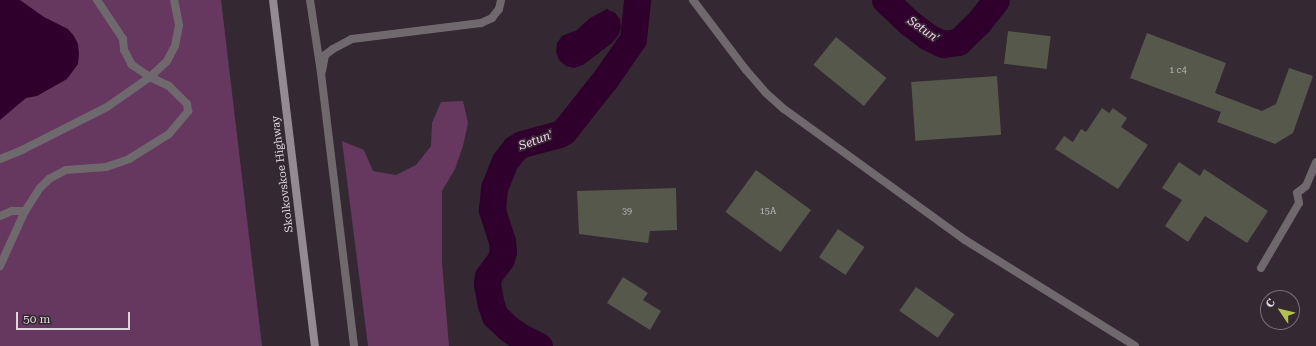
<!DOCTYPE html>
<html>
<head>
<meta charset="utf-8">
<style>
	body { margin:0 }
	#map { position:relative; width:1316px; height:346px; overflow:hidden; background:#342832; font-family:"Roboto Serif",serif }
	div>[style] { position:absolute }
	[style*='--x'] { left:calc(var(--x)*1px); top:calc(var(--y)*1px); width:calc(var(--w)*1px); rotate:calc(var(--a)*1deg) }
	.green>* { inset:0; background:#663860 }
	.water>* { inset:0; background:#30002d }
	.river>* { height:27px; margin:-13.5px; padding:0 13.5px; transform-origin:13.5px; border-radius:13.5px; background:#30002d }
	.building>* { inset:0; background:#55584a; transform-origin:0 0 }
	.lane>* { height:8px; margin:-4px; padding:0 4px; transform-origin:4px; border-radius:4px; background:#6f696e }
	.street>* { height:8px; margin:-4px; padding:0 4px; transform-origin:4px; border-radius:4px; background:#6f696e }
	.secondary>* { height:8px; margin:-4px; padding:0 4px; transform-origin:4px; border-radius:4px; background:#948b92 }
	span { translate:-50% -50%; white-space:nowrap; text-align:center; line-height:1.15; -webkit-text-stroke:3.5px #342832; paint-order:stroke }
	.number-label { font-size:9px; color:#bbb6b8 }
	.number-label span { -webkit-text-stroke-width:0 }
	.street-label { font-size:11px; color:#ddd6dc }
	.water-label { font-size:12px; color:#feccf5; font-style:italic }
	.north { position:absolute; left:1260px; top:290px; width:40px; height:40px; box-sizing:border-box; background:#342832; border:1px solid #786e76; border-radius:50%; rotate:305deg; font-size:11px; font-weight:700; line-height:16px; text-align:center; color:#ddd6dc }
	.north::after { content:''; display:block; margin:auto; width:14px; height:18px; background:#b3c24b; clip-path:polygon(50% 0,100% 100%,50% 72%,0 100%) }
	.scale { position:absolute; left:16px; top:312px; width:114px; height:18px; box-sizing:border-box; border:2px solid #ddd6dc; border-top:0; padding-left:5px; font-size:12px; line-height:14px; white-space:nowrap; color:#ddd6dc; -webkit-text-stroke:3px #342832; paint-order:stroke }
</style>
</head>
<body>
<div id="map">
	<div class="green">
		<div style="clip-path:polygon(0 0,221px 0,262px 346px,0 346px)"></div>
		<div style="clip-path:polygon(463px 101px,468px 123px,463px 146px,455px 169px,442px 191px,442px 263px,449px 346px,368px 346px,342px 141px,364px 150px,373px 171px,396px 175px,416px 165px,431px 146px,432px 123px,441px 102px)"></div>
	</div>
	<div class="water">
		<div style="clip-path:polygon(0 0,20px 0,44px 17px,68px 29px,74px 36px,78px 44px,79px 54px,78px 64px,67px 79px,37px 96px,26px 98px,0 120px)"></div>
		<div style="clip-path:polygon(607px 9px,615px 13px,620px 19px,621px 28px,618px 36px,612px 43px,583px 65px,574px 68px,566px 66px,559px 60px,556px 52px,557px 43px,562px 36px,577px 30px,590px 18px)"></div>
	</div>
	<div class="river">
		<div style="--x:885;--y:0;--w:35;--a:43"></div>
		<div style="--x:911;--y:24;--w:21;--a:37"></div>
		<div style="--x:928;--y:37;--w:17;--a:25"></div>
		<div style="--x:943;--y:44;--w:15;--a:-8"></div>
		<div style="--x:958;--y:42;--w:28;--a:-44"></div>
		<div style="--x:978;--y:23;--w:29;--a:-52"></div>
		<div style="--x:539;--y:346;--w:22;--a:-153"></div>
		<div style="--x:519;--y:336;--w:14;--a:-144"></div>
		<div style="--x:508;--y:328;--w:18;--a:-137"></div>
		<div style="--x:495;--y:316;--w:12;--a:-110"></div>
		<div style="--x:491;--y:305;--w:21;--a:-101"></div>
		<div style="--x:487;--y:284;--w:8;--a:-83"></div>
		<div style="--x:488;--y:276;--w:21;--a:-53"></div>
		<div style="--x:501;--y:259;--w:8;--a:-76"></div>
		<div style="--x:503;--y:251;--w:10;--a:-96"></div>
		<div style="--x:502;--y:241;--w:33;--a:-108"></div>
		<div style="--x:492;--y:210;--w:22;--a:-85"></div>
		<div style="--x:494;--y:188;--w:29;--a:-68"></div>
		<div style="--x:505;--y:161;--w:16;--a:-52"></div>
		<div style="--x:515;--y:148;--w:8;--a:-30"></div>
		<div style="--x:522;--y:144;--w:38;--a:-15"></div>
		<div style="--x:559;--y:134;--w:6;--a:-31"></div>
		<div style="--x:564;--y:131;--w:68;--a:-51.6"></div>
		<div style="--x:606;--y:78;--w:47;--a:-55.3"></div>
		<div style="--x:633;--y:39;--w:39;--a:-84"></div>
	</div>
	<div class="building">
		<div style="left:1008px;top:31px;width:43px;height:33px;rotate:7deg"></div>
		<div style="clip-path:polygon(1147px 33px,1226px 63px,1215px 93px,1262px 111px,1276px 104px,1289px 68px,1313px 76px,1293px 133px,1275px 144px,1217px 122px,1221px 112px,1130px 78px)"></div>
		<div style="left:836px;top:37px;width:65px;height:36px;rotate:39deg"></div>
		<div style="left:997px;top:76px;width:59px;height:86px;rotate:86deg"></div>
		<div style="clip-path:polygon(1102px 108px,1109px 113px,1113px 108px,1127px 118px,1121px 127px,1148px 145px,1118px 189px,1055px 149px,1064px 136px,1073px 142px,1081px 129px,1086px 132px)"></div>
		<div style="clip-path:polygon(1179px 162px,1200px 176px,1204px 169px,1268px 211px,1247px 243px,1205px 216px,1188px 242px,1165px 226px,1182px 200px,1162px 188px)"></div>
		<div style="left:756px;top:170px;width:68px;height:52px;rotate:36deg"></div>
		<div style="clip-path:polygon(676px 188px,677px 230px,650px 231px,648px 243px,579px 234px,577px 191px)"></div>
		<div style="left:838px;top:229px;width:32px;height:34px;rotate:34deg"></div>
		<div style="clip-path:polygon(623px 277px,648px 293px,643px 300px,661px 311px,650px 330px,607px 303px)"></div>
		<div style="left:916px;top:287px;width:47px;height:29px;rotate:35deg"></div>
	</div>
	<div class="lane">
		<div style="--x:310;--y:0;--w:74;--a:81.4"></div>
		<div style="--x:321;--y:73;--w:275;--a:83.1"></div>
		<div style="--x:322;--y:71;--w:16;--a:-79"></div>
		<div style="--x:325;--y:55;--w:10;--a:-37"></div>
		<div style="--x:333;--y:49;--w:21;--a:-28"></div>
		<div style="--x:352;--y:39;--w:130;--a:-7.1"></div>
		<div style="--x:481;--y:23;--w:12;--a:-24"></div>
		<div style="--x:492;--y:18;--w:11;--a:-52"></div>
		<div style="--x:499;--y:9;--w:9;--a:-77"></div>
		<div style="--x:0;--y:159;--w:24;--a:-22"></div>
		<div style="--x:22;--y:150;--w:95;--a:-26.8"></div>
		<div style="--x:107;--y:107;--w:52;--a:-34.9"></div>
		<div style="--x:150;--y:77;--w:23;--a:-43"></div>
		<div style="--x:167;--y:61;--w:17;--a:-62"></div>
		<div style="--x:175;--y:46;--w:21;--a:-79"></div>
		<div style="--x:179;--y:25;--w:25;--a:-101"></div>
		<div style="--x:0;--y:216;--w:13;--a:-23"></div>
		<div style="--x:12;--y:211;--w:13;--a:0"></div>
		<div style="--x:0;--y:266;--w:60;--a:-65.6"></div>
		<div style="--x:25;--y:211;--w:27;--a:-57"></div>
		<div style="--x:40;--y:188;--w:13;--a:-45"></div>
		<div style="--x:49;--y:179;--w:19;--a:-28"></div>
		<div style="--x:66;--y:170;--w:40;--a:-4.3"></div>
		<div style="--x:106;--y:167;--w:24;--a:-19"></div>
		<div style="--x:129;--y:159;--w:47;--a:-32"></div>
		<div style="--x:169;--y:134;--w:30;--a:-50"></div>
		<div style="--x:188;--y:111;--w:7;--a:-98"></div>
		<div style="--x:187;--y:104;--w:25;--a:-135"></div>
		<div style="--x:169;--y:86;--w:21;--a:-155"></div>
		<div style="--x:150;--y:77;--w:22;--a:-146"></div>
		<div style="--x:132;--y:65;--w:17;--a:-118"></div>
		<div style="--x:124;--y:50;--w:11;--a:-95"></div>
		<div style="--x:123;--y:39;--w:47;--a:-123.7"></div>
		<div style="--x:1261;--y:268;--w:75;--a:-59.7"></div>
		<div style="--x:1299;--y:203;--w:10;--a:-101"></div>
		<div style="--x:1297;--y:193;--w:11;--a:-38"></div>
		<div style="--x:1306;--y:186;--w:26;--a:-67"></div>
	</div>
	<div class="street">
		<div style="--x:693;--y:0;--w:88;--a:52.9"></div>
		<div style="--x:746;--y:70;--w:30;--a:49"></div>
		<div style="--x:766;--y:93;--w:24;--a:42"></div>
		<div style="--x:784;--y:109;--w:223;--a:35.9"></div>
		<div style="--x:965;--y:240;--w:200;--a:31.9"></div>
	</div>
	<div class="secondary">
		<div style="--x:273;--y:0;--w:349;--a:83.1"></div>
	</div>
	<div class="number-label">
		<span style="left:1178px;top:70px">1 с4</span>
		<span style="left:627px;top:211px">39</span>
		<span style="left:768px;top:211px">15А</span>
	</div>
	<div class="street-label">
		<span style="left:283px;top:174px;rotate:-97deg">Skolkovskoe Highway</span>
	</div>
	<div class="water-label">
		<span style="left:923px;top:30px;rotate:35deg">Setun'</span>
		<span style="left:536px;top:141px;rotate:-20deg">Setun'</span>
	</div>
	<div class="north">С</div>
	<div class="scale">50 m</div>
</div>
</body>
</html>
